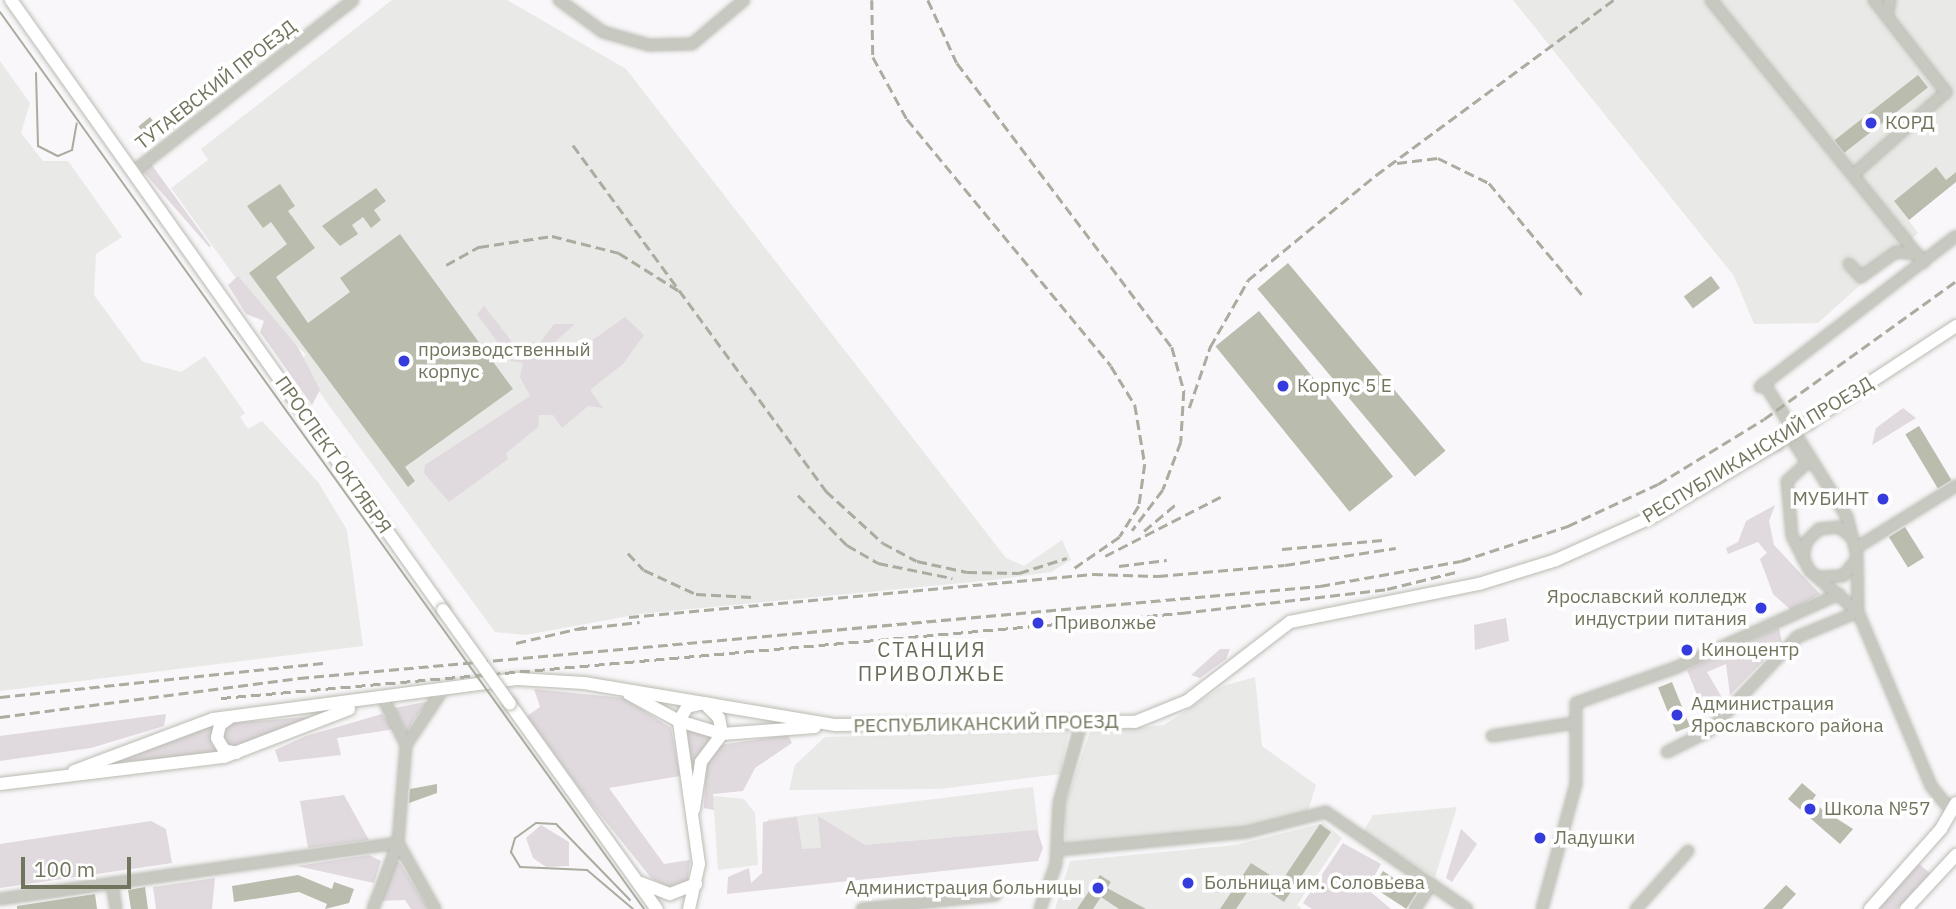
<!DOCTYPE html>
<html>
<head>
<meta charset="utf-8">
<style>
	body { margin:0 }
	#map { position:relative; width:1956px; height:909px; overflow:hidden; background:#f9f7f9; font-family:"IBM Plex Sans",sans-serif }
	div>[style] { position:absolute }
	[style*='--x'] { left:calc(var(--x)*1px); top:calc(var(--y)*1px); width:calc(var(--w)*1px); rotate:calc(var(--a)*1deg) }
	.built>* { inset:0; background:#e9e9e7; transform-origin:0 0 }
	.green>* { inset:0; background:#e0d9de }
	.building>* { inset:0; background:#babcae; transform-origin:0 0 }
	.roads { filter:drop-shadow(0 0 2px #babbb2) drop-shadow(0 0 2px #babbb2) }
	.minor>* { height:10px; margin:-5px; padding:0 5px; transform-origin:5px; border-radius:5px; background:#c7c9c0 }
	.major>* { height:12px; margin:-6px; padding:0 6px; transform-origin:6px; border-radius:6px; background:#fff }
	.tram>* { height:2px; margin:-1px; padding:0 1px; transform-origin:1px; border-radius:1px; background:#a9ac9e }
	.rail>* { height:2.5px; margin-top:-1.25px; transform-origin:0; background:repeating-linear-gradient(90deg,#a9ac9e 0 10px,transparent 0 15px) }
	.bridges { filter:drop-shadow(0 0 2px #babbb2) drop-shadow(0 0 2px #babbb2) }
	.major-bridge>* { height:12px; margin:-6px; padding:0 6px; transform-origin:6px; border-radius:6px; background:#fff }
	.dots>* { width:19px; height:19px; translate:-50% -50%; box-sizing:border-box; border:4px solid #fff; border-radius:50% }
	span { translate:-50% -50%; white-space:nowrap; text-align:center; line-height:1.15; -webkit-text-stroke:7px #fff; paint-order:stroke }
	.street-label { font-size:19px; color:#71755d }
	.poi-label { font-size:19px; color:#71755d }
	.left { translate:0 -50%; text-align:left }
	.right { translate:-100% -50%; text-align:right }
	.neighbourhood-label { font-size:21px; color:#696c58; letter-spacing:2px }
	.scale { position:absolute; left:21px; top:857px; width:110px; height:32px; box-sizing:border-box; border:4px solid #71755d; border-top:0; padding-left:9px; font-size:21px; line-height:24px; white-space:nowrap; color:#71755d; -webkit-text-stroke:5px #fff; paint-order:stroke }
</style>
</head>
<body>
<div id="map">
	<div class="built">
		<div style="clip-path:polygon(392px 0,507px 0,626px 69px,1006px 558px,1024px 566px,1062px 540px,1071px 560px,1051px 572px,993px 580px,640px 614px,525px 635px,495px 632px,325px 400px,300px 360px,306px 355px,240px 284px,171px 188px,208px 160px,201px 149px)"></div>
		<div style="clip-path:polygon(1513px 0,1956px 0,1956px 172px,1946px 180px,1936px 168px,1894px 201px,1918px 233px,1818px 323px,1754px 324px,1734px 276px)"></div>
		<div style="clip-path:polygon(0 61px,30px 103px,21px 133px,43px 161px,68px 161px,122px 237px,96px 254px,94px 295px,143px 362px,181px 372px,205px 356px,245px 413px,240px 417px,248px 429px,262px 421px,318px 482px,347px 530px,363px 646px,0 691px)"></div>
		<div style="clip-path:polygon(1255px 677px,1262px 746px,1316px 785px,1307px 814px,1247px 829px,1066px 845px,1064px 808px,1090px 732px,1164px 725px,1223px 686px)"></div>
		<div style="clip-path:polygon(1069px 730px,1060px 774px,940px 789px,789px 790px,795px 765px,825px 737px)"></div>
		<div style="left:1033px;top:787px;width:52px;height:267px;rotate:83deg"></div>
		<div style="clip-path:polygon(713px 796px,744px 799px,755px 813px,758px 865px,718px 870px)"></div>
		<div style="clip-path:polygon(1457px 807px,1435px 877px,1363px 832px,1373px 815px)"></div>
		<div style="clip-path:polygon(1324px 823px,1342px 838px,1297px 905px,1302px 909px,1055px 909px,1070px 861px,1236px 845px)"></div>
	</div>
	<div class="green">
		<div style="clip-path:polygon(151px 164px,211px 246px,209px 247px,142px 170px)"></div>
		<div style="clip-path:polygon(238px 276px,298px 347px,320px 390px,312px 405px,260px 332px,264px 321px,246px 314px,228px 285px)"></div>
		<div style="clip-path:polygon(484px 306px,520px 352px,533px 352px,554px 324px,575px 324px,554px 343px,563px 361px,625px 317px,644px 335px,623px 364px,590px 390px,603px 408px,588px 406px,562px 428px,553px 415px,539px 415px,538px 427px,506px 453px,508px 459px,449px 502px,424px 473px,425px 465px,530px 396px,520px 377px,523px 363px,511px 361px,477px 314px)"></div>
		<div style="clip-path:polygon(1903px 408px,1916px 418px,1872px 445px,1876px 428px)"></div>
		<div style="clip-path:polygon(1775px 505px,1769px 521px,1774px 545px,1820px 594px,1791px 610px,1773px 594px,1760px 559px,1767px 553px,1758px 542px,1728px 554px,1726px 548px,1738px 542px,1746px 521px)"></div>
		<div style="clip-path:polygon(1506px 618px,1509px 641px,1475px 650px,1474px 625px)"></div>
		<div style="clip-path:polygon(1779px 628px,1782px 642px,1730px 695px,1726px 664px,1707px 672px,1724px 701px,1706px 717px,1687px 670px)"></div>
		<div style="clip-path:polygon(1220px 649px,1230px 649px,1226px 659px,1200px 678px,1191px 675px)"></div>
		<div style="clip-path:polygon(534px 689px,624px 698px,671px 728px,680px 776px,609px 788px,664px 864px,690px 860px,687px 883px,671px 888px,652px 879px,582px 792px,527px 716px,540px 707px)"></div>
		<div style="clip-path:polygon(430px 701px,415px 718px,407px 732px,394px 708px)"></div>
		<div style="clip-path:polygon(166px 714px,164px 726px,91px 748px,0 761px,0 736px)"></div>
		<div style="clip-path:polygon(382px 714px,395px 729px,337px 738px,341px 755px,279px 762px,275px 750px,306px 736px)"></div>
		<div style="clip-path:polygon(319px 716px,236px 750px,225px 745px,222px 732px,231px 723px)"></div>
		<div style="clip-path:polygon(213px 725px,211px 743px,219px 755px,117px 762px)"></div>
		<div style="clip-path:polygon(684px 727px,715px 736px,693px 774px,690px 752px)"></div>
		<div style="clip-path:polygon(788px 735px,792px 743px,755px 768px,743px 791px,713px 794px,714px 810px,704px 808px,706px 762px,720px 745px)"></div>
		<div style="clip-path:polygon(344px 795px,369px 840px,308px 848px,300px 801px)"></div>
		<div style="clip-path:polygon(818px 816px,865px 845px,1037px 830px,1043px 848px,1038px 861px,727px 894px,728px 877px,749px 868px,751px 883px,762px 873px,763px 822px,797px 817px,802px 849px,821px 848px)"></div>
		<div style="clip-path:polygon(151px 821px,166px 829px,172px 863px,0 888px,0 844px)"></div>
		<div style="clip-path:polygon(541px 825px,569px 842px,569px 866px,546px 867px,533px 858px,526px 838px)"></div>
		<div style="clip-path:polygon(1461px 829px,1477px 844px,1452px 882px,1446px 878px)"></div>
		<div style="clip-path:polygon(1343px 843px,1381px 864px,1367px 889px,1391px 909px,1312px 909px,1303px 903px)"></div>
		<div style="clip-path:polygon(369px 855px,381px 861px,374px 883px,297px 866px)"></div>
		<div style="clip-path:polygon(395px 861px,400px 863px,428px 909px,411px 909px,405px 900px,379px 901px)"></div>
		<div style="clip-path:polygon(1919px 864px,1930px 873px,1897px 909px,1878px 909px)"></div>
		<div style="clip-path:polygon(215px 878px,212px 909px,156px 909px,153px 887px)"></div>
	</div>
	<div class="building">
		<div style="left:1918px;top:75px;width:16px;height:106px;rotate:52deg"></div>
		<div style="left:150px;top:117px;width:14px;height:15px;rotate:51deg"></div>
		<div style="clip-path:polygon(1936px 167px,1946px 180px,1956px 172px,1956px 182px,1909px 220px,1894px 201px)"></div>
		<div style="clip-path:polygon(280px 184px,295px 206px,288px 211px,315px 248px,276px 277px,308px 323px,350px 292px,340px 278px,400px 234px,513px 389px,405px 467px,415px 481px,408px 487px,249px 273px,287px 244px,271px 222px,263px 228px,247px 206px)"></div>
		<div style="clip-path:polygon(376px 188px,386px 201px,374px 210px,381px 220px,371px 228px,363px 217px,352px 225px,358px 234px,340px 246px,322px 226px)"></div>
		<div style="left:1288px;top:263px;width:245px;height:40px;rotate:50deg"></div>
		<div style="left:1711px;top:276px;width:15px;height:34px;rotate:53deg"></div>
		<div style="left:1259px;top:311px;width:213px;height:56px;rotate:51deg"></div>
		<div style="left:1919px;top:426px;width:63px;height:16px;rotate:59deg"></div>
		<div style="left:1905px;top:527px;width:36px;height:19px;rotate:58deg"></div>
		<div style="left:1672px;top:682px;width:48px;height:15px;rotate:68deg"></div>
		<div style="clip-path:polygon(1802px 783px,1816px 795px,1811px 802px,1853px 829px,1840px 844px,1788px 799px)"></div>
		<div style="clip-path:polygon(437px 784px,437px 793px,409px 803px,410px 789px)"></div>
		<div style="clip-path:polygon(1320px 824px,1331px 832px,1284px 902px,1254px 882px,1236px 909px,1220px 909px,1251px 863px,1281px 882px)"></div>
		<div style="left:1383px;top:871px;width:40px;height:19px;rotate:33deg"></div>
		<div style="clip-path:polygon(298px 875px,332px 889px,334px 882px,354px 889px,349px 903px,325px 909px,327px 904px,299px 892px,234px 902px,232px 886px)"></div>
		<div style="clip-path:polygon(1100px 875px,1111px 882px,1107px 888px,1146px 909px,1119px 909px,1101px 897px,1093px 909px,1077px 909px)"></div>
		<div style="clip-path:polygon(1786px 885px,1796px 894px,1782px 909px,1763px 909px)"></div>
		<div style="clip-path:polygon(145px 887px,148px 909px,131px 909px,128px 890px)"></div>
		<div style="clip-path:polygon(95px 894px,97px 909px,17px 909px,17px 906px)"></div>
	</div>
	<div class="roads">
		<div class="minor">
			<div style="--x:559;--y:0;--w:54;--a:36"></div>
			<div style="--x:603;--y:32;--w:48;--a:15.8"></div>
			<div style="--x:649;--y:45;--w:43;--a:-1.3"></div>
			<div style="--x:692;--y:44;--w:68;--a:-40.2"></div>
			<div style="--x:1711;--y:0;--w:338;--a:51"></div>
			<div style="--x:1887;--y:17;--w:17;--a:-80"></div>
			<div style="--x:133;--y:172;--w:279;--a:-38"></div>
			<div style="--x:1853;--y:175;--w:125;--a:-41.7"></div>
			<div style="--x:1946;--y:92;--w:117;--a:-128"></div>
			<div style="--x:1849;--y:264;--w:18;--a:47"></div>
			<div style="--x:1861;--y:277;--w:43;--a:-35.5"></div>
			<div style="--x:1896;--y:252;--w:22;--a:5"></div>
			<div style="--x:1764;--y:383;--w:158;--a:58.2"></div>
			<div style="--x:1847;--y:517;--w:40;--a:75.6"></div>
			<div style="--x:1857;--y:556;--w:56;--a:89"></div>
			<div style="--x:1858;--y:612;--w:189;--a:67.2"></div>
			<div style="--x:1931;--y:786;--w:32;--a:51"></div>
			<div style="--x:1760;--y:387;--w:247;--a:-37.6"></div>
			<div style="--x:1786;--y:430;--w:38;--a:57"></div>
			<div style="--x:1811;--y:459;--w:33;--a:137"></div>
			<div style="--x:1787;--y:481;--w:55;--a:84.8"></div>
			<div style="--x:1792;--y:536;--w:39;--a:63"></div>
			<div style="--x:1810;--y:571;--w:63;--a:40.5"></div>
			<div style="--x:1856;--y:548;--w:118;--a:-31.8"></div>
			<div style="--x:1803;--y:559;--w:17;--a:-80"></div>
			<div style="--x:1806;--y:542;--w:18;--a:-45"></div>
			<div style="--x:1819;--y:529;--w:20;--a:-6"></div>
			<div style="--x:1839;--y:527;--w:16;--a:40"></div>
			<div style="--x:1821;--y:577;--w:22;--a:-3"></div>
			<div style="--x:1843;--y:576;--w:21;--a:-51"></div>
			<div style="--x:384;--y:700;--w:50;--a:63.9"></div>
			<div style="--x:406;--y:745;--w:98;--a:94.7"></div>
			<div style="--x:398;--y:843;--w:76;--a:60.7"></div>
			<div style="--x:1492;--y:736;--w:83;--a:-9"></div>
			<div style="--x:406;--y:745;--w:65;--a:-56.3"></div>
			<div style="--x:1667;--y:752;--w:47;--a:-26.6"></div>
			<div style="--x:1709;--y:731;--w:129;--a:-46.9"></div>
			<div style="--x:1797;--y:637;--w:66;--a:-22.3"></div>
			<div style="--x:1058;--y:850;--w:190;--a:-5.4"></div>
			<div style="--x:1247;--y:832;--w:81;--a:-14.2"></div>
			<div style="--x:1326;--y:812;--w:171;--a:34.5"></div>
			<div style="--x:112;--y:883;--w:26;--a:81"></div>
			<div style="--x:0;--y:899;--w:402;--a:-8"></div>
			<div style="--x:373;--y:909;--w:71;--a:-69.3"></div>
			<div style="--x:862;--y:909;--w:134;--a:-6"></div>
			<div style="--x:1040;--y:909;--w:48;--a:-70.4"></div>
			<div style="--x:1056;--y:864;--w:61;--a:-87.2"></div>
			<div style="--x:1059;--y:803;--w:82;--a:-74.4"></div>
			<div style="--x:1415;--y:909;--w:30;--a:-57"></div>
			<div style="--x:1542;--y:909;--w:130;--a:-74.8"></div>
			<div style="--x:1576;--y:784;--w:81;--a:-90"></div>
			<div style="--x:1576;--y:703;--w:105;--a:-19.5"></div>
			<div style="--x:1675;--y:668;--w:180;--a:-24.3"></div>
			<div style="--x:1636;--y:909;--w:78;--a:-48.1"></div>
		</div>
		<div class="major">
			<div style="--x:11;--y:0;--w:747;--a:54.69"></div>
			<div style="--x:1808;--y:423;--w:177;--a:-33.2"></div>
			<div style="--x:629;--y:694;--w:57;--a:28.4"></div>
			<div style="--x:679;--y:721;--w:45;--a:16.8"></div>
			<div style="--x:722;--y:734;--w:93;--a:-4.3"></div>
			<div style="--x:510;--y:704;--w:252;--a:54.4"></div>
			<div style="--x:231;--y:717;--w:14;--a:144"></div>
			<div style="--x:220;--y:725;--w:13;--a:103"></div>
			<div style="--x:217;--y:738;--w:14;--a:60"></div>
			<div style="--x:224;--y:750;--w:13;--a:13"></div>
			<div style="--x:74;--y:771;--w:148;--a:-20.5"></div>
			<div style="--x:213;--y:719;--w:308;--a:-7.5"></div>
			<div style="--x:518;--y:679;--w:66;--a:3.5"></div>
			<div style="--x:584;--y:683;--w:255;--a:9.5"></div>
			<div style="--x:836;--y:725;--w:299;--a:-0.6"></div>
			<div style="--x:1135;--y:722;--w:56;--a:-22"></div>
			<div style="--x:1187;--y:701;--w:130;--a:-37.5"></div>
			<div style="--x:1290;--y:622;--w:193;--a:-11.4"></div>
			<div style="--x:1479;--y:584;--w:81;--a:-17.3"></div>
			<div style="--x:1556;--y:560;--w:105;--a:-24.1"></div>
			<div style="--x:1652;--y:517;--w:145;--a:-30.6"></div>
			<div style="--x:0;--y:784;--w:226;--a:-6.9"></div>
			<div style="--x:224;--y:757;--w:134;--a:-21"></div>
			<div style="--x:641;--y:883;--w:31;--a:21"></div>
			<div style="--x:670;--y:894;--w:28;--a:-21"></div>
			<div style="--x:689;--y:909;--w:46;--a:-77.5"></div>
			<div style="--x:699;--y:864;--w:144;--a:-98"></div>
			<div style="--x:679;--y:721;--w:16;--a:-60"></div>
			<div style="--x:687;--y:707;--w:17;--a:-13"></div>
			<div style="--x:704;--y:703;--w:21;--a:45"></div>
			<div style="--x:719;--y:718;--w:16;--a:79"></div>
			<div style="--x:722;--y:734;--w:35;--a:127"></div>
			<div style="--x:701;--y:762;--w:48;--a:98.5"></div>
			<div style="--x:1870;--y:909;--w:107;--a:-48.4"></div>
			<div style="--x:1941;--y:829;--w:30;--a:-60"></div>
			<div style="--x:1906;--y:909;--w:74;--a:-47.2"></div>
		</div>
	</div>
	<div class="tram">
		<div style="--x:0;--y:12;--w:1104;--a:54.32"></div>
		<div style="--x:36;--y:73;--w:73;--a:88.4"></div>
		<div style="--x:38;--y:146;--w:22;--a:27"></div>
		<div style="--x:58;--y:156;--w:15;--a:-23"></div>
		<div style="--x:72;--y:150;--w:27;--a:-80"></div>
		<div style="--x:630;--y:900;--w:106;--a:-134.2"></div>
		<div style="--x:556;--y:824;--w:20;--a:-177"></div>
		<div style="--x:536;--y:823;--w:26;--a:144"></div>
		<div style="--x:515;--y:838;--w:15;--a:106"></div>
		<div style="--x:511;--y:852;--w:17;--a:59"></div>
		<div style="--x:520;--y:867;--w:67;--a:2.6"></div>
		<div style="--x:587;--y:870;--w:60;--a:40.3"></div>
	</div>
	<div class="rail">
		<div style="--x:872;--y:0;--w:57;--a:89"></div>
		<div style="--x:873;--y:57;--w:71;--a:61.3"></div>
		<div style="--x:907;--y:119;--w:320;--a:50.4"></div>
		<div style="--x:1111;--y:366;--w:46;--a:58.4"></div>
		<div style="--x:1135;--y:405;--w:60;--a:80.4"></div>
		<div style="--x:1145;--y:464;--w:42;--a:98.1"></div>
		<div style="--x:1139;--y:506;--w:36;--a:122"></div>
		<div style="--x:1120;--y:537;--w:58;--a:145.5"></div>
		<div style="--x:928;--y:0;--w:69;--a:65.3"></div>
		<div style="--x:957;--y:63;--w:356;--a:52.9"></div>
		<div style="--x:1172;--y:347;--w:46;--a:74.7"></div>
		<div style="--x:1184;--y:391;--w:51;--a:93.4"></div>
		<div style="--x:1181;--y:442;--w:51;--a:110.6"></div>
		<div style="--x:1163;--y:490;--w:51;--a:127.1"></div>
		<div style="--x:573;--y:145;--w:429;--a:53.8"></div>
		<div style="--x:826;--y:491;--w:77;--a:42.4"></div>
		<div style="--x:883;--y:543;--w:38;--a:28"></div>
		<div style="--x:917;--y:561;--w:51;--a:12.4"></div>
		<div style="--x:967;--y:572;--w:52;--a:1.1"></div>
		<div style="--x:1019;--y:573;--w:50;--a:-17.4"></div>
		<div style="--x:1397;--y:163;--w:41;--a:-7"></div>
		<div style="--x:1438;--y:158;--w:57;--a:26.1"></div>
		<div style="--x:1489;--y:183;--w:147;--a:50.2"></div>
		<div style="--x:446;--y:265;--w:38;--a:-29"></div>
		<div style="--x:479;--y:247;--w:74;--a:-8.6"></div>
		<div style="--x:552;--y:236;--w:69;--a:14.2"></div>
		<div style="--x:619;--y:253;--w:73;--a:32.2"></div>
		<div style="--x:1189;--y:408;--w:65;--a:-71"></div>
		<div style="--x:1210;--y:347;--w:77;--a:-60.4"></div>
		<div style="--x:1248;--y:280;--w:166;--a:-39.4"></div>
		<div style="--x:1376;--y:175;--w:295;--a:-36.4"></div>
		<div style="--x:798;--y:495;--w:70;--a:45.6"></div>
		<div style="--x:847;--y:545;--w:36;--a:30"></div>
		<div style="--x:878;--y:563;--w:76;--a:11.5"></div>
		<div style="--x:1144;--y:531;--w:42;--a:-40.2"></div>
		<div style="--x:1282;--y:549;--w:101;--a:-5.1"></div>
		<div style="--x:628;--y:553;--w:23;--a:47"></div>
		<div style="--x:644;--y:570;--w:57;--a:24.8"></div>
		<div style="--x:696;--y:594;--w:56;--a:3.1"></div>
		<div style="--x:1105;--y:556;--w:134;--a:-27.1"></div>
		<div style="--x:1119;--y:566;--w:48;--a:-7.1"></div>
		<div style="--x:629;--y:617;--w:466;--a:-5.3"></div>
		<div style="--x:1093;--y:574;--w:65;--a:1.8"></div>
		<div style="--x:1158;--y:576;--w:127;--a:-5"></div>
		<div style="--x:1285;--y:565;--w:112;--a:-8.7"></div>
		<div style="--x:577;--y:629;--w:63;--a:-6.3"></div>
		<div style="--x:516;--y:643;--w:71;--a:-13.1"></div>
		<div style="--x:0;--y:697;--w:327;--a:-6"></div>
		<div style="--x:221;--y:698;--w:964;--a:-5.06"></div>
		<div style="--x:1181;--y:613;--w:207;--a:-6.6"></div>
		<div style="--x:1387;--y:589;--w:71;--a:-13.8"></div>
		<div style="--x:0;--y:717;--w:302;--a:-7.4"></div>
		<div style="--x:299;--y:678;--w:1025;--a:-5.15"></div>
		<div style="--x:1320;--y:586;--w:143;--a:-10.1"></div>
		<div style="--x:1461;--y:561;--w:113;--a:-18.1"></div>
		<div style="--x:1568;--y:526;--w:99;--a:-25"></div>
		<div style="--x:1658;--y:484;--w:124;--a:-31.5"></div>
		<div style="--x:1764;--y:419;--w:236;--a:-35.7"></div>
	</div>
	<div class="bridges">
		<div class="major-bridge">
			<div style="--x:1777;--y:443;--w:37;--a:-33"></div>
			<div style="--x:443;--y:610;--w:115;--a:54.5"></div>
		</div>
	</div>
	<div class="dots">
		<div style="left:1871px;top:123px;background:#353bdc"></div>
		<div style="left:404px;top:361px;background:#353bdc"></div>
		<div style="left:1283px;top:386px;background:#353bdc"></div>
		<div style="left:1883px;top:499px;background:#353bdc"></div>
		<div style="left:1761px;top:608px;background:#353bdc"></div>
		<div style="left:1038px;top:623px;background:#353bdc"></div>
		<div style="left:1687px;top:650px;background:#353bdc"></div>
		<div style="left:1677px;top:715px;background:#353bdc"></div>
		<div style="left:1810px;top:809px;background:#353bdc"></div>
		<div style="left:1540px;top:838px;background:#353bdc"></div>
		<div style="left:1188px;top:883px;background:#353bdc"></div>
		<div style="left:1098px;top:888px;background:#353bdc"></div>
	</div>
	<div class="street-label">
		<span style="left:216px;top:85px;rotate:-38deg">ТУТАЕВСКИЙ ПРОЕЗД</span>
		<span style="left:1758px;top:450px;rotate:-31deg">РЕСПУБЛИКАНСКИЙ ПРОЕЗД</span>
		<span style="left:333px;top:455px;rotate:55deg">ПРОСПЕКТ ОКТЯБРЯ</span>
		<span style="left:986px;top:724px;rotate:-1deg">РЕСПУБЛИКАНСКИЙ ПРОЕЗД</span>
	</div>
	<div class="poi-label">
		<span class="left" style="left:1885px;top:123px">КОРД</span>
		<span class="left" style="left:418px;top:361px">производственный<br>корпус</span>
		<span class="left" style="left:1297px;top:386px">Корпус 5 E</span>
		<span class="right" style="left:1869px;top:499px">МУБИНТ</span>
		<span class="right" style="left:1747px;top:608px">Ярославский колледж<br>индустрии питания</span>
		<span class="left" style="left:1054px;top:623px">Приволжье</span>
		<span class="left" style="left:1701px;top:650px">Киноцентр</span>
		<span class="left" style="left:1691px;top:715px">Администрация<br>Ярославского района</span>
		<span class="left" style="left:1824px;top:809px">Школа №57</span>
		<span class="left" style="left:1554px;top:838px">Ладушки</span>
		<span class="left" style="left:1204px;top:883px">Больница им. Соловьева</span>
		<span class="right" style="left:1082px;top:888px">Администрация больницы</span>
	</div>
	<div class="neighbourhood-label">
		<span style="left:932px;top:661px">СТАНЦИЯ<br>ПРИВОЛЖЬЕ</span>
	</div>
	<div class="scale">100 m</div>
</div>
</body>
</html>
